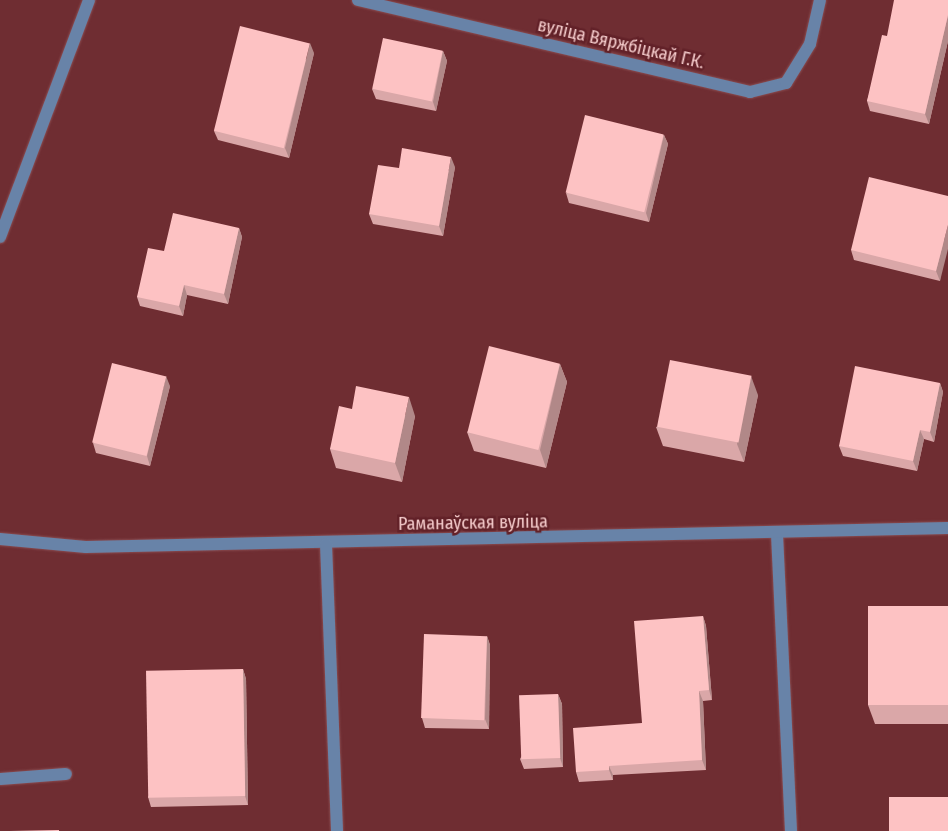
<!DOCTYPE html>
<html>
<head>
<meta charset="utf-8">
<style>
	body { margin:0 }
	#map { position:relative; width:948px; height:831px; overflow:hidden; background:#6f2d32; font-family:"Fira Sans Condensed",sans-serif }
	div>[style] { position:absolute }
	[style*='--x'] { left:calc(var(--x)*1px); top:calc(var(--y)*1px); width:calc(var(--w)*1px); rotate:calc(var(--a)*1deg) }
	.roads { filter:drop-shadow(0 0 1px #8a4d51) drop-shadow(0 0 1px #8a4d51) }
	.minor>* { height:12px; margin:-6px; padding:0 6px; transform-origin:6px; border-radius:6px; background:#6883a8 }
	.wall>* { inset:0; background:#daa7a8 }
	.shaded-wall>* { inset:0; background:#b18888 }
	.building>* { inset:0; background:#fdc2c3; transform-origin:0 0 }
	span { translate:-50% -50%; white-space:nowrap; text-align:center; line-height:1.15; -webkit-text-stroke:5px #622128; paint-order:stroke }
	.street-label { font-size:18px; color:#f4cbcb }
</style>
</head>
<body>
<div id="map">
	<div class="roads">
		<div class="minor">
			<div style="--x:358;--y:0;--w:403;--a:13.2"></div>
			<div style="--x:750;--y:92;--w:37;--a:-14"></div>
			<div style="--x:786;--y:83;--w:46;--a:-58.4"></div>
			<div style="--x:810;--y:44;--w:45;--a:-77.2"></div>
			<div style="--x:0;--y:237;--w:253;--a:-69.4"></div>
			<div style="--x:777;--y:534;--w:297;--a:87.3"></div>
			<div style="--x:0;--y:539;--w:86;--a:5.3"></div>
			<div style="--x:86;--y:547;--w:862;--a:-1.26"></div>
			<div style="--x:326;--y:544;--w:287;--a:87.8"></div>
			<div style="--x:0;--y:779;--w:66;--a:-4.3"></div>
		</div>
	</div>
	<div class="wall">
		<div style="clip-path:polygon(948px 0,948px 41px,929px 124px,870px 111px,867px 101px,887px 36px)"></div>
		<div style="clip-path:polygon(443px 51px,447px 61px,436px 111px,376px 99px,372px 89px)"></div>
		<div style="clip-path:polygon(314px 53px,289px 158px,218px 140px,214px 131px)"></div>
		<div style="clip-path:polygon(664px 135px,668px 144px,649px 222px,569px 203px,566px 193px)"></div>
		<div style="clip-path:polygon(455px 167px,443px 236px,373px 224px,369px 214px)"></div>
		<div style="clip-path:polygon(948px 196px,940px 281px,854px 260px,851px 250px)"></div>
		<div style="clip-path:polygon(239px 228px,242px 237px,228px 304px,187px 295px,183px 316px,140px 306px,137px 297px,164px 251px)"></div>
		<div style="clip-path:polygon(560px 364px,567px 382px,546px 468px,474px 451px,467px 432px)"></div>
		<div style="clip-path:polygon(940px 383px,943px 392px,934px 442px,924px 439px,917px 471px,843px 456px,839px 446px)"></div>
		<div style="clip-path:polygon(170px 386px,150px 466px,96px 453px,93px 443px)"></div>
		<div style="clip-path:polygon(758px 395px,744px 462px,663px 446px,656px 427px)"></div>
		<div style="clip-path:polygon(352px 409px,415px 416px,402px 482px,336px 468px,330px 449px)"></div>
		<div style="clip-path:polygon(948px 606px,948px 724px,875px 724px,868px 705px)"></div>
		<div style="clip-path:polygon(703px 616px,706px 626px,712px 700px,703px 701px,706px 770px,613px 775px,613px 780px,579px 782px,576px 772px,642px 723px)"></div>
		<div style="clip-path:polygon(487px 636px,490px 645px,489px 729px,425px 728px,422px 718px)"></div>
		<div style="clip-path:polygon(243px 669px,246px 679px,248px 805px,151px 807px,148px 797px)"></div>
		<div style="clip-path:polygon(558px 694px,562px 704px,563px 767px,524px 769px,520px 759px)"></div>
	</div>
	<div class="shaded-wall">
		<div style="clip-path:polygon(948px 15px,948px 41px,929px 124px,925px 114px)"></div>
		<div style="clip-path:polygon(310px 43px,314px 53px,289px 158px,285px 148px)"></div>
		<div style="clip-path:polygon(443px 51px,447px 61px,436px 111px,433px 102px)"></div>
		<div style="clip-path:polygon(664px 135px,668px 144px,649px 222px,646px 213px)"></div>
		<div style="clip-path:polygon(451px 157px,455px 167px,443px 236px,439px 226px)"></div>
		<div style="clip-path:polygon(948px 225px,948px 249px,940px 281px,936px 271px)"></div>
		<div style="clip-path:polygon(239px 228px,242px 237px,228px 304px,224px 294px)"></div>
		<div style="clip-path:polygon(184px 285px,187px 295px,183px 316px,179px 306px)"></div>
		<div style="clip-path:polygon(560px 364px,567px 382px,546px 468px,540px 450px)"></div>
		<div style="clip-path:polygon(166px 376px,170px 386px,150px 466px,147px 456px)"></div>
		<div style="clip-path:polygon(751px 376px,758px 395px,744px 462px,737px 444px)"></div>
		<div style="clip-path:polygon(940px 383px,943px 392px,934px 442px,930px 432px)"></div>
		<div style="clip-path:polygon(409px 397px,415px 416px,402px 482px,395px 463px)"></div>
		<div style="clip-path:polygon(920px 430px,924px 439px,917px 471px,913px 461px)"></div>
		<div style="clip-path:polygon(703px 616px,706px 626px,712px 700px,709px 690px)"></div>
		<div style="clip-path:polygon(487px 636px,490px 645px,489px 729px,485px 719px)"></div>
		<div style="clip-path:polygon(243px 669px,246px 679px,248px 805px,245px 796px)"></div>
		<div style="clip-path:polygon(699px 691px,703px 701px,706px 770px,702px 760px)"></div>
		<div style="clip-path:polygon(558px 694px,562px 704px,563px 767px,560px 758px)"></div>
		<div style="clip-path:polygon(609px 766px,613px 775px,613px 780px,609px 770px)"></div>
	</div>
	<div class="building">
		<div style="clip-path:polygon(894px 0,948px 0,948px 15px,925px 114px,867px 101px,882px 35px,887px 36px)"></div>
		<div style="left:240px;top:26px;width:72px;height:108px;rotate:14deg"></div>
		<div style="left:383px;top:38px;width:61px;height:52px;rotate:12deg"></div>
		<div style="left:585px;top:115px;width:81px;height:80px;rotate:14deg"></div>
		<div style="clip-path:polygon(402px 148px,451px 157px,439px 226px,369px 214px,378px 165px,399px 168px)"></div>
		<div style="clip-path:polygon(869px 177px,948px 196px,948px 225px,936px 271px,851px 250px)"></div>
		<div style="clip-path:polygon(173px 213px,239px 228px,224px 294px,184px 285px,179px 306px,137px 297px,148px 248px,164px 251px)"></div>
		<div style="left:489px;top:346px;width:73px;height:89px;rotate:14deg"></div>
		<div style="left:670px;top:360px;width:83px;height:68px;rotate:11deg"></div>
		<div style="left:112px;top:363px;width:56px;height:82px;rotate:14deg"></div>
		<div style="clip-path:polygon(855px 366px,940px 383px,930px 432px,920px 430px,913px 461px,839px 446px)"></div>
		<div style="clip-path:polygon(356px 386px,409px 397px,395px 463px,330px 449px,339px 406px,352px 409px)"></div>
		<div style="left:868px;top:606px;width:80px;height:99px"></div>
		<div style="clip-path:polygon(703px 616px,709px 690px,699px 691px,702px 760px,609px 766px,609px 770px,576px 772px,573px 728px,642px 723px,634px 621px)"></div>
		<div style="left:424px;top:634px;width:63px;height:84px;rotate:2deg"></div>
		<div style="left:243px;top:669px;width:127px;height:97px;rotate:89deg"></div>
		<div style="left:558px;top:694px;width:64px;height:39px;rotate:88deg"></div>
		<div style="left:948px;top:797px;width:34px;height:59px;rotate:90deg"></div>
		<div style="clip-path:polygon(59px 830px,59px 831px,9px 831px)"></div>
	</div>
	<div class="street-label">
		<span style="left:621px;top:44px;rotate:13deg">вуліца Вяржбіцкай Г.К.</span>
		<span style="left:473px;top:523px;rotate:-1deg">Раманаўская вуліца</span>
	</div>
</div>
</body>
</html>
